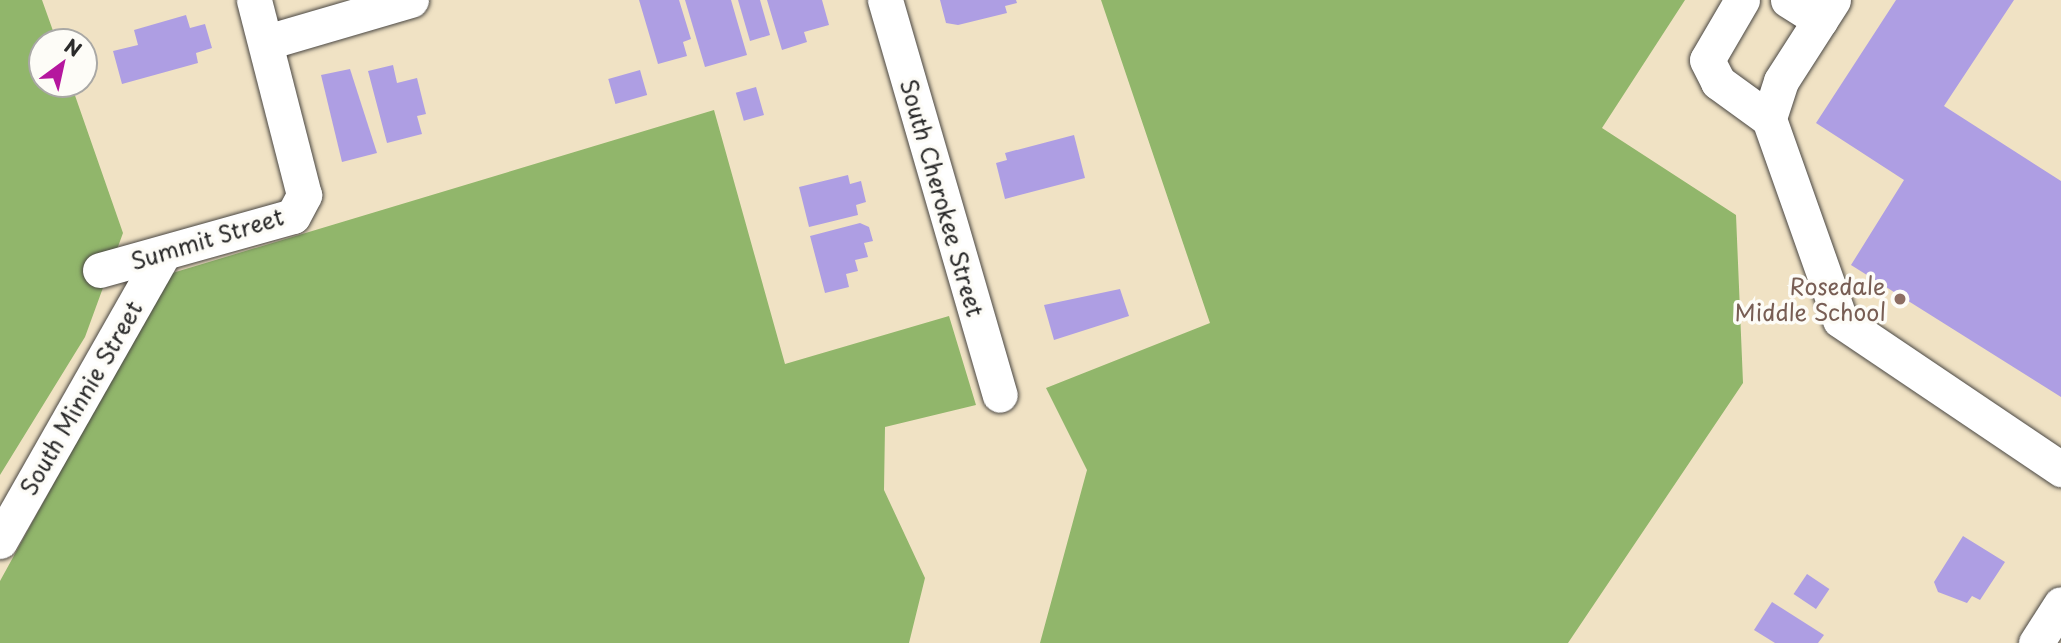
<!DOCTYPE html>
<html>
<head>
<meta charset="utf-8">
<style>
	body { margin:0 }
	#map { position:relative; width:2061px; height:643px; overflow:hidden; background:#f0e2c4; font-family:"Playpen Sans",sans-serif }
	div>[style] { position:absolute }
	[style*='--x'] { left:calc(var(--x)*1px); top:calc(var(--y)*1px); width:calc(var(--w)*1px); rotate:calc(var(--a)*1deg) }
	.forest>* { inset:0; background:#91b66b }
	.building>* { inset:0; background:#ae9ee3; transform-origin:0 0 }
	.roads { filter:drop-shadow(0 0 2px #494642) drop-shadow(0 0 2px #494642) }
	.minor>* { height:35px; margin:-17.5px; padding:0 17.5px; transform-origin:17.5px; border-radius:17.5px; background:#fff }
	.dots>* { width:19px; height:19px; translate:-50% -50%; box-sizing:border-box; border:4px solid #fdfcf7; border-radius:50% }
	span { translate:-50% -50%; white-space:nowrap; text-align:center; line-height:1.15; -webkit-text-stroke:7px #fdfcf7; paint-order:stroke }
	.street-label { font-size:23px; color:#2b2b2b }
	.education-label { font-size:23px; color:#785e54 }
	.right { translate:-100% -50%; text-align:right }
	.north { position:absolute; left:28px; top:28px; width:70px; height:70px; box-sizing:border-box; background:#fdfcf7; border:2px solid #a9a8a5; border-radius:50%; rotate:33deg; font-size:19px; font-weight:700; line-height:28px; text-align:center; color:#2b2b2b }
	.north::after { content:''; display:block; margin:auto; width:24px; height:32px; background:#b5179e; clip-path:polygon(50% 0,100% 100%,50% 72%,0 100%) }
</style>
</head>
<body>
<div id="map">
	<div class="forest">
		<div style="clip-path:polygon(0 0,42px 0,57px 42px,42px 42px,42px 84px,71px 84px,123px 233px,85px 337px,0 475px)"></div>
		<div style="clip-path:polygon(1101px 0,1685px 0,1602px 128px,1736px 215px,1743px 383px,1568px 643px,1040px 643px,1087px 470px,1046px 388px,1210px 323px)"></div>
		<div style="clip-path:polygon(714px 110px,785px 364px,949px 316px,976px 405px,885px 427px,884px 490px,925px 578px,909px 643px,0 643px,0 581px,169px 274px)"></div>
	</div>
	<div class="building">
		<div style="clip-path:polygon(639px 0,679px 0,691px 39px,683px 42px,687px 56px,658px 64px)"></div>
		<div style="clip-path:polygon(685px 0,731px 0,747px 55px,705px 67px)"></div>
		<div style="clip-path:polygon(738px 0,760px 0,770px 35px,750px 41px)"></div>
		<div style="clip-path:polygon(767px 0,822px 0,829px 25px,804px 32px,807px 42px,782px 50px)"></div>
		<div style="clip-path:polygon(940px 0,1016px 0,1017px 3px,1005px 6px,1007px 13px,958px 25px,946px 23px)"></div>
		<div style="clip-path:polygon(1896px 0,2014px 0,1944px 106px,2061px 181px,2061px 397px,1851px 265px,1904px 180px,1816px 123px)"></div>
		<div style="clip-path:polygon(186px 15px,190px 28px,205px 24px,212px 48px,196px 53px,198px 63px,122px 84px,113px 51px,138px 45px,134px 30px)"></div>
		<div style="clip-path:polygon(393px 65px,397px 83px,417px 78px,426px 114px,417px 116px,422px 134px,387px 143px,368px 71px)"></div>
		<div style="clip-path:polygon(350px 69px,377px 153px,342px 162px,321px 75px)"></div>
		<div style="left:640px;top:70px;width:26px;height:33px;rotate:74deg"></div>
		<div style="left:756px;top:87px;width:29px;height:21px;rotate:74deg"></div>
		<div style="clip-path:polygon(1074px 135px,1085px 178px,1005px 199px,996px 163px,1007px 160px,1005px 153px)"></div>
		<div style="clip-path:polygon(848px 175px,850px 184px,861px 181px,866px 202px,856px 205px,858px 215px,809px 227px,799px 187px)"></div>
		<div style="clip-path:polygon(860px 223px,869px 227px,873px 241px,864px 243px,868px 257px,855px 260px,858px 271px,846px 274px,849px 287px,825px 293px,810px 236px)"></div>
		<div style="clip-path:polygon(1120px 289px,1129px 316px,1054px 340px,1044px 305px)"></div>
		<div style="clip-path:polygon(1963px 536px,2005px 562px,1980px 600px,1972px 596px,1967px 603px,1938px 592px,1934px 582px)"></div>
		<div style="left:1807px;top:574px;width:27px;height:24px;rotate:34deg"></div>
		<div style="clip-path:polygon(1772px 602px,1824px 635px,1818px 643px,1775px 643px,1754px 630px)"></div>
	</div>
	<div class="roads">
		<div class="minor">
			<div style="--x:885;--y:0;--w:411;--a:73.8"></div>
			<div style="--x:1742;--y:0;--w:69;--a:120.3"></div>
			<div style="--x:1707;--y:60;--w:25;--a:63"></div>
			<div style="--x:1718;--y:82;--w:63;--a:36"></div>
			<div style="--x:1788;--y:0;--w:38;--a:32"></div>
			<div style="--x:1833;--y:0;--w:96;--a:122.7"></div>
			<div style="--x:1781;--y:81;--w:40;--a:108"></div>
			<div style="--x:1769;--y:119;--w:213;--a:70.5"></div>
			<div style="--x:1840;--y:320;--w:267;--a:34"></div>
			<div style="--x:267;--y:42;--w:150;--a:-16.3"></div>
			<div style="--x:100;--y:270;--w:200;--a:-15.6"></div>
			<div style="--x:293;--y:216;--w:24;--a:-62"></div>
			<div style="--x:304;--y:195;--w:201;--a:-104.4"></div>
			<div style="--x:0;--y:541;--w:328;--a:-60.4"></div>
			<div style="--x:2036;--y:643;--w:46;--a:-57.3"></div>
		</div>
	</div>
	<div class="dots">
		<div style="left:1900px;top:299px;background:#8d6e63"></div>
	</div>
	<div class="street-label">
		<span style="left:942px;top:198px;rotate:74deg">South Cherokee Street</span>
		<span style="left:207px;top:239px;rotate:-17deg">Summit Street</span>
		<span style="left:81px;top:398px;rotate:-60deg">South Minnie Street</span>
	</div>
	<div class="education-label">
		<span class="right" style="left:1886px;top:299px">Rosedale<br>Middle School</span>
	</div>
	<div class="north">N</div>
</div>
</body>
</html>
